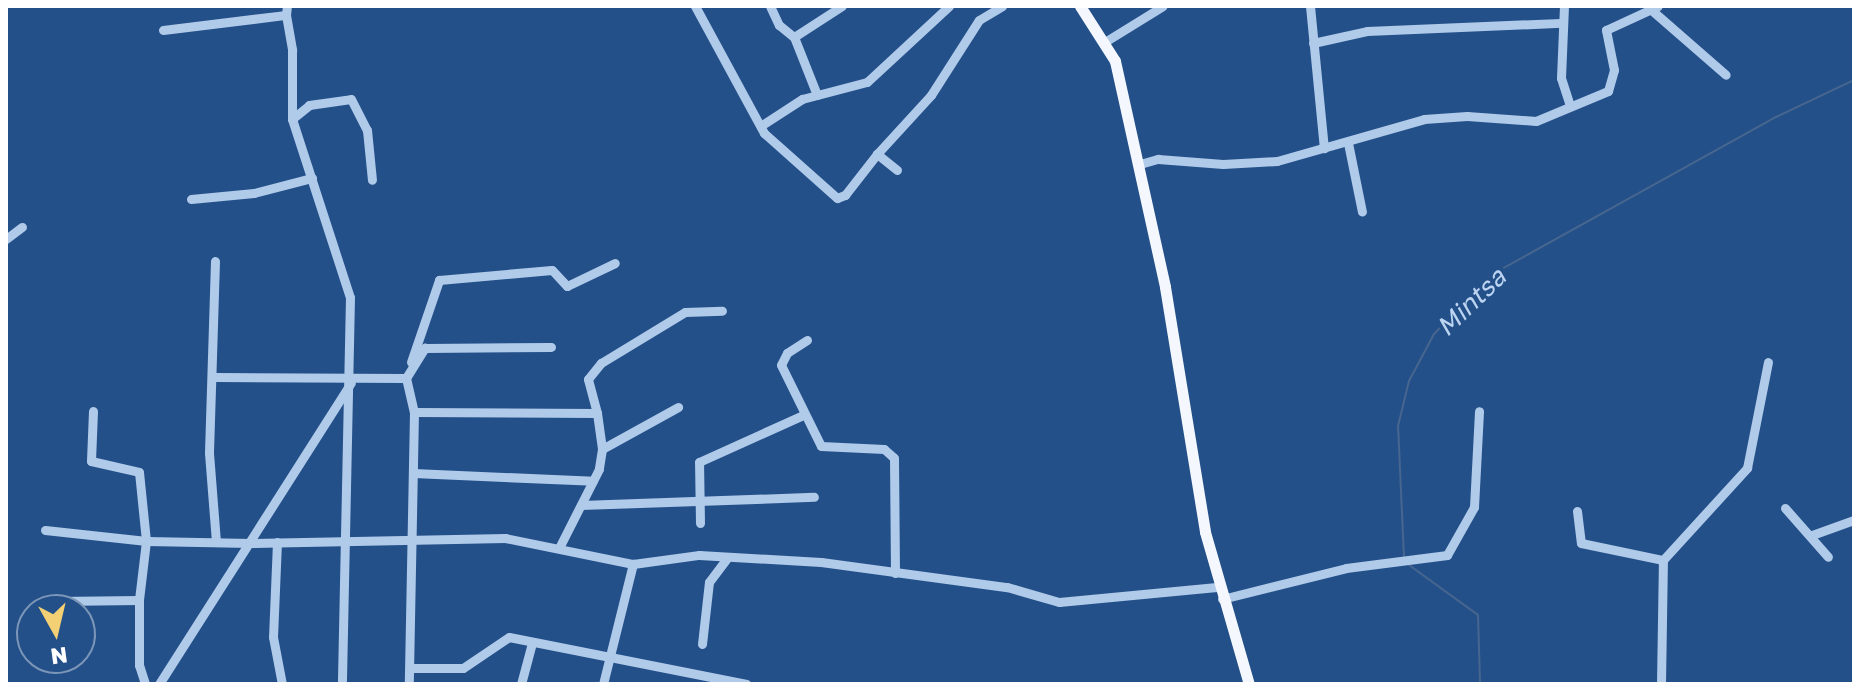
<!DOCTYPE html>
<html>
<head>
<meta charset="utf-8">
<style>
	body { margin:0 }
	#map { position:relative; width:1860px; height:690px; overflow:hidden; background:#245089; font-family:"Golos Text",sans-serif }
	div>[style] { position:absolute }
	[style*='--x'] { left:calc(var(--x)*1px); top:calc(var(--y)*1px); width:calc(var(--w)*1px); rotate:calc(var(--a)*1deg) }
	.stream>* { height:2px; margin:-1px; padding:0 1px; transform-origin:1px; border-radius:1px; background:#47668f }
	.minor>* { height:9px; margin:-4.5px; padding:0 4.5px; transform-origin:4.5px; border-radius:4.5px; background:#b0caea }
	.major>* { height:11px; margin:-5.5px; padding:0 5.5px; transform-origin:5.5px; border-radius:5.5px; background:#f4f8fe }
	span { translate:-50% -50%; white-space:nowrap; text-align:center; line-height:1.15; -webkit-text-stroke:8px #245089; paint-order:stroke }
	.water-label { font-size:26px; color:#bcd4f1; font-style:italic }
	.frame { position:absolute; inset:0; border:8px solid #fff; pointer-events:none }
	.north { position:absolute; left:16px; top:594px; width:80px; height:80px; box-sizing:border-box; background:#245089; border:2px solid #7c96b8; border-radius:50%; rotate:172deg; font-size:22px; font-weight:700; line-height:32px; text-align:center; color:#fff }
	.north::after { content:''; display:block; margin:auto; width:28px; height:36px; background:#f4d074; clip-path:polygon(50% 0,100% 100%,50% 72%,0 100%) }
</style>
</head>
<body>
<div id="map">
	<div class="stream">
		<div style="--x:1404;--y:557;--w:131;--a:-92.6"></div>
		<div style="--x:1398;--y:426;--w:46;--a:-76.3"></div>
		<div style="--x:1409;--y:381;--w:53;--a:-62"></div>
		<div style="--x:1434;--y:334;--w:82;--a:-46"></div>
		<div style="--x:1491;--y:275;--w:326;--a:-29"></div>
		<div style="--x:1776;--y:117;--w:86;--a:-25.4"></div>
		<div style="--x:1409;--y:565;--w:85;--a:35.9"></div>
		<div style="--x:1478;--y:615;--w:69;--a:88.3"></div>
	</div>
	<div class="minor">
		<div style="--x:695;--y:6;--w:145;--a:61.5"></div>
		<div style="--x:764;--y:133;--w:98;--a:41.7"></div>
		<div style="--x:837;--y:198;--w:9;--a:-21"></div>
		<div style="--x:845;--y:195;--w:52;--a:-52"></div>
		<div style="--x:770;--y:6;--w:21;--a:65"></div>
		<div style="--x:779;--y:25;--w:19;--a:39"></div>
		<div style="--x:1310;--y:6;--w:143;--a:84.4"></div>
		<div style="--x:1564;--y:6;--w:72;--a:92.4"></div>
		<div style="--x:1561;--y:78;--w:29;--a:72"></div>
		<div style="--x:1648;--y:7;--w:103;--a:41.1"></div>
		<div style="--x:286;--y:15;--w:36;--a:80"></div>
		<div style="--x:292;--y:50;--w:69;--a:90"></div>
		<div style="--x:292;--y:119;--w:187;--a:72"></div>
		<div style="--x:350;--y:297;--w:387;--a:91.2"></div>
		<div style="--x:163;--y:30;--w:124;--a:-7"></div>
		<div style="--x:286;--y:15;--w:9;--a:-84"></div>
		<div style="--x:1103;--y:43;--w:70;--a:-31.7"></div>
		<div style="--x:1313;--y:43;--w:55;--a:-12.5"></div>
		<div style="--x:1367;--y:31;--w:194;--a:-2.4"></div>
		<div style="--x:817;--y:95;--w:62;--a:-111.6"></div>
		<div style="--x:794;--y:37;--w:57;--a:-32.9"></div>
		<div style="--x:292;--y:119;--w:22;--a:-39"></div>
		<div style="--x:309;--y:105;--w:42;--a:-8.1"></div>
		<div style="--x:351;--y:99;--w:35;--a:63"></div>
		<div style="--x:367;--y:130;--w:50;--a:84.3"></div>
		<div style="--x:762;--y:125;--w:48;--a:-33"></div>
		<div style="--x:802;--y:99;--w:67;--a:-14.7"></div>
		<div style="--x:867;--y:82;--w:112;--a:-42.8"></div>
		<div style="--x:1348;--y:143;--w:70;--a:78.5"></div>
		<div style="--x:1140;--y:164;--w:19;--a:-16"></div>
		<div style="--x:1158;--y:159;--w:65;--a:4.4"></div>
		<div style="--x:1223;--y:164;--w:54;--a:-3.2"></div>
		<div style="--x:1277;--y:161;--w:153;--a:-15.9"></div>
		<div style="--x:1424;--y:119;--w:43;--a:-4"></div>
		<div style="--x:1467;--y:116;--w:69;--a:4.1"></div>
		<div style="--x:1536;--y:121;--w:78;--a:-22.6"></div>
		<div style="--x:1608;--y:91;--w:22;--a:-74"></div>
		<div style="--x:1614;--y:70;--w:41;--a:-101.3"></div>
		<div style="--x:1606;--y:30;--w:57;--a:-24.8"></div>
		<div style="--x:897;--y:170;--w:26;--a:-141"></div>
		<div style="--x:877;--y:154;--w:80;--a:-47.5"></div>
		<div style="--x:931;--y:95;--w:89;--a:-57.4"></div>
		<div style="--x:979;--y:20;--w:27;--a:-31"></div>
		<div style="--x:191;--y:199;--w:63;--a:-5.4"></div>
		<div style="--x:254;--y:193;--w:60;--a:-14.5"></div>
		<div style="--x:6;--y:239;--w:20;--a:-37"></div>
		<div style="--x:215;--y:261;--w:192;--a:91.8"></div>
		<div style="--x:209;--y:453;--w:88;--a:85.5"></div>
		<div style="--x:807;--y:340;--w:24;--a:147"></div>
		<div style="--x:787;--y:353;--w:13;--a:117"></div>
		<div style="--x:781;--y:365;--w:90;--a:63.7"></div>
		<div style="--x:821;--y:446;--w:63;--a:2.7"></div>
		<div style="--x:884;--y:449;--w:13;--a:42"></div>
		<div style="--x:894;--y:458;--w:115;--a:89.5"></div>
		<div style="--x:411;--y:362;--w:87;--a:-71.1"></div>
		<div style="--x:439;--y:280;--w:113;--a:-5.1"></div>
		<div style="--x:552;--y:270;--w:22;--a:47"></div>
		<div style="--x:567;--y:286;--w:53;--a:-25.6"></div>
		<div style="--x:215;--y:377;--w:191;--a:0.3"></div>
		<div style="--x:406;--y:378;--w:35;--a:77"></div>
		<div style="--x:414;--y:412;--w:272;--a:91.1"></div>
		<div style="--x:406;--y:378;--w:36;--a:-58"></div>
		<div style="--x:425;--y:348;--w:126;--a:-0.5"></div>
		<div style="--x:93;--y:411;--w:50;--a:92.3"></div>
		<div style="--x:91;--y:461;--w:49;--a:12.9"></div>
		<div style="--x:139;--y:472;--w:69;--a:84.2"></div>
		<div style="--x:146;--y:541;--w:59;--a:96.8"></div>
		<div style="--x:139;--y:600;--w:65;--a:90"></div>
		<div style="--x:139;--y:665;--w:20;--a:72"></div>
		<div style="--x:414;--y:412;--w:183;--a:0.3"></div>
		<div style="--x:597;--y:413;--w:36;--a:82"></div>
		<div style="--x:602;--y:449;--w:20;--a:99"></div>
		<div style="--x:599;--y:469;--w:86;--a:116.9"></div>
		<div style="--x:597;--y:413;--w:35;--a:-105"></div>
		<div style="--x:588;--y:379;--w:21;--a:-51"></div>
		<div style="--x:601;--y:363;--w:98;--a:-31.3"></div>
		<div style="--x:685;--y:312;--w:37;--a:-2"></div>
		<div style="--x:602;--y:449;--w:87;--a:-28.9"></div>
		<div style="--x:413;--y:473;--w:180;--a:2.5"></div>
		<div style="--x:581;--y:505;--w:233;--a:-2"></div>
		<div style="--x:1785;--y:508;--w:65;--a:48.7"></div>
		<div style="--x:1577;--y:511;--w:32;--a:83"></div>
		<div style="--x:1581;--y:543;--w:84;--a:11.7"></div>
		<div style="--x:700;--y:523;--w:61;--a:-90.9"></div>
		<div style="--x:699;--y:462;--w:114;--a:-24.3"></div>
		<div style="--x:45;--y:530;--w:102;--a:6.2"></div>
		<div style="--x:146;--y:541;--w:105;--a:1.1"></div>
		<div style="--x:251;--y:543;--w:254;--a:-1.1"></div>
		<div style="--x:505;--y:538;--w:131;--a:11.5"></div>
		<div style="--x:633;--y:564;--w:67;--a:-7.8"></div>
		<div style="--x:699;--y:555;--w:122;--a:3.3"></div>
		<div style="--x:821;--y:562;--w:188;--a:7.7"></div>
		<div style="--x:1007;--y:587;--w:54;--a:16.1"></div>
		<div style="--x:1059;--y:602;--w:161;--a:-5.4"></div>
		<div style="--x:1812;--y:535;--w:45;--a:-19.7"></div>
		<div style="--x:277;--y:542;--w:95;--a:92.4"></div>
		<div style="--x:273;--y:637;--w:48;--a:79.2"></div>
		<div style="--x:1222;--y:599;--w:128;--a:-14"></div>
		<div style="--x:1346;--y:568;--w:102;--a:-7.3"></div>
		<div style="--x:1447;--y:555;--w:55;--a:-60.6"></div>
		<div style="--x:1474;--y:507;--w:96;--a:-87"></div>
		<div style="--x:58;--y:601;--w:81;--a:-0.7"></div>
		<div style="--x:702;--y:644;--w:62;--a:-83.6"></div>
		<div style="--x:709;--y:582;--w:31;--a:-53"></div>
		<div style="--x:411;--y:668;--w:52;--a:0"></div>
		<div style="--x:463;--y:668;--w:55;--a:-34"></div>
		<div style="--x:509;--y:637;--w:242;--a:11.2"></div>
		<div style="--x:159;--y:684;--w:357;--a:-57.5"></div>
		<div style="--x:521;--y:684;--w:42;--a:-75"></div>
		<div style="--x:603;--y:684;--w:124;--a:-76"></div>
		<div style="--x:1661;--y:684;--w:124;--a:-89.1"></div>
		<div style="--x:1663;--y:560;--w:125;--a:-47.6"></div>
		<div style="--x:1747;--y:468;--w:108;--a:-78.8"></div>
	</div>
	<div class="major">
		<div style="--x:1080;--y:6;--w:65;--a:57.5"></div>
		<div style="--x:1115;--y:61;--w:231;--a:77.5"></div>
		<div style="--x:1165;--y:287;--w:248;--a:80.7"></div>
		<div style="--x:1205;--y:532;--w:158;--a:73.9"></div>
	</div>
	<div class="water-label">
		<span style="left:1471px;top:302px;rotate:-44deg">Mintsa</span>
	</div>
	<div class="frame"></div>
	<div class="north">N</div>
</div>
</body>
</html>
